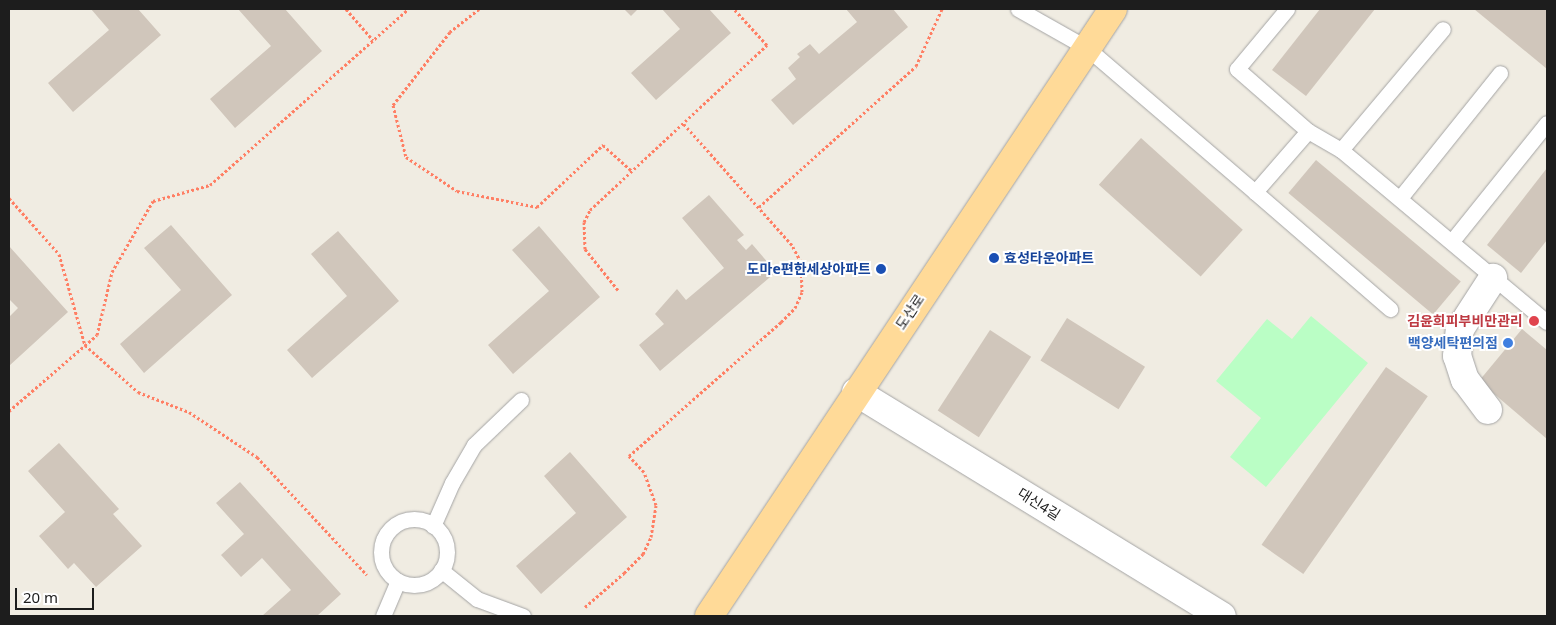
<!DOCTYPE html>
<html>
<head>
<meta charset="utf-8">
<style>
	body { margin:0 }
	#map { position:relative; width:1556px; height:625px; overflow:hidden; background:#f0ece2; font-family:"Noto Sans","Noto Sans KR",sans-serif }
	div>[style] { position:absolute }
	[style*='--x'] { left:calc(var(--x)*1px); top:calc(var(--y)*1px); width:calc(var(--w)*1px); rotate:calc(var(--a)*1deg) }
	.park>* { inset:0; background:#bafec5 }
	.building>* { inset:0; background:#d0c6bb; transform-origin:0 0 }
	.path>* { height:3px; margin-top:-1.5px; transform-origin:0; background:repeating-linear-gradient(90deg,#ff7f64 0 2.5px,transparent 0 5px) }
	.roads { filter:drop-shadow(0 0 1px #a4a4a4) drop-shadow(0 0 1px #a4a4a4) }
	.service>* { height:15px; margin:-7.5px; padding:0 7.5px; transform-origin:7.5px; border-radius:7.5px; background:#fff }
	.service>.ring { margin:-7.5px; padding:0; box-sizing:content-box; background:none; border:15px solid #fff; border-radius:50% }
	.minor>* { height:28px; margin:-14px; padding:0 14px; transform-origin:14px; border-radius:14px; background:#fff }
	.primary>* { height:28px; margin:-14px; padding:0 14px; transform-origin:14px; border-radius:14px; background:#ffda98 }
	.dots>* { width:14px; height:14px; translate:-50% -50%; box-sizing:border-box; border:2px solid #fff; border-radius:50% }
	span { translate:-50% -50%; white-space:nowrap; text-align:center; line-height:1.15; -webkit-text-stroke:4px #fff; paint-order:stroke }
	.transit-label { font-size:14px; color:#164399; font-weight:700 }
	.left { translate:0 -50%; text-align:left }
	.right { translate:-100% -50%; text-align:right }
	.street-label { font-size:14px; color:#1d1d1d }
	.health-label { font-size:14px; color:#be3a42; font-weight:700 }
	.shop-label { font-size:14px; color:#366cbe; font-weight:700 }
	.frame { position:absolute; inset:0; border:10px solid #1d1d1d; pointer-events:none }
	.scale { position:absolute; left:15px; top:588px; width:79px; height:22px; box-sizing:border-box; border:2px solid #1d1d1d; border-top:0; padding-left:6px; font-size:15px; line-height:18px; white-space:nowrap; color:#1d1d1d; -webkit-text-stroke:4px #fff; paint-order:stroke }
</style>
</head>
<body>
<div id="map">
	<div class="park">
		<div style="clip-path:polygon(1311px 316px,1368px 363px,1266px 487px,1230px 457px,1261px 418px,1216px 381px,1267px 319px,1292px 339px)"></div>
	</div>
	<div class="building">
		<div style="clip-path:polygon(91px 9px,138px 9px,161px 35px,73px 112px,48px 83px,109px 30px)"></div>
		<div style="clip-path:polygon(238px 9px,285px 9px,322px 51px,235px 128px,210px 99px,271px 46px)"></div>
		<div style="clip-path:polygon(624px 9px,638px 9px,631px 16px)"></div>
		<div style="clip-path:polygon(662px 9px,709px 9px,731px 33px,656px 100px,631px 73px,680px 29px)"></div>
		<div style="clip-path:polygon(846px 9px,893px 9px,908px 27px,793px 125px,771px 100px,796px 79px,788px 68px,800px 57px,797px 54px,810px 44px,819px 54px,857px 22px)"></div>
		<div style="clip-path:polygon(1320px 9px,1375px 9px,1306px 96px,1272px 70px)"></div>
		<div style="clip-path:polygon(1474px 9px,1547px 10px,1547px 69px)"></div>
		<div style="left:1141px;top:138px;width:137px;height:63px;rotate:42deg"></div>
		<div style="left:1316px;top:160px;width:189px;height:43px;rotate:40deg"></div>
		<div style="clip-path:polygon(1547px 168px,1547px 240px,1521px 273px,1487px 245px)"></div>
		<div style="clip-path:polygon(709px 195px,744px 235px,737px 240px,746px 250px,752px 244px,776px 272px,660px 371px,639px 345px,664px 324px,655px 314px,677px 289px,686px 300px,724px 268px,682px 218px)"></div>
		<div style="clip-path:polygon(171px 225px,232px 295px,144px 373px,120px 344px,181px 290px,144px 248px)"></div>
		<div style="clip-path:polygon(539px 226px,600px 297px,513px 374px,488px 345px,549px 291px,512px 250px)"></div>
		<div style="clip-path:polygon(338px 231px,399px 301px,312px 378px,287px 350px,347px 296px,311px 254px)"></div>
		<div style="clip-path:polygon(9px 246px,68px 312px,9px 366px,9px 317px,18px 308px,9px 299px)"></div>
		<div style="left:1067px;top:318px;width:92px;height:50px;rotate:32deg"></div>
		<div style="clip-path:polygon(1522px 329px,1547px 350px,1547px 439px,1479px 381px)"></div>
		<div style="left:990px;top:330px;width:49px;height:96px;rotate:33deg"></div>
		<div style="left:1386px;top:367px;width:51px;height:217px;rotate:35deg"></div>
		<div style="clip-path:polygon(59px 443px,119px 509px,113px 514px,142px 546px,96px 587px,74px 563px,68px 569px,39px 536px,65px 512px,28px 471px)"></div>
		<div style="clip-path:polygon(570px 452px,627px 517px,541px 594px,516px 566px,576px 513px,544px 476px)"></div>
		<div style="clip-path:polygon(240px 482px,341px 594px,317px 616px,262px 616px,291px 590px,262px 558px,241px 577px,221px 555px,244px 534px,216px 503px)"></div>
	</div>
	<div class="path">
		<div style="--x:346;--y:9;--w:41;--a:48.9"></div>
		<div style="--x:479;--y:9;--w:37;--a:142"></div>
		<div style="--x:450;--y:32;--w:93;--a:128"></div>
		<div style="--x:393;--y:105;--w:54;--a:76"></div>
		<div style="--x:406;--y:157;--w:61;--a:33.7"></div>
		<div style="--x:457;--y:191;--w:82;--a:11.3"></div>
		<div style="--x:537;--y:207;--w:91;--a:-43.2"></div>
		<div style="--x:603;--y:145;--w:39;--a:42"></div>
		<div style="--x:9;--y:198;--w:75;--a:48.2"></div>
		<div style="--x:59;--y:254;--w:95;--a:74.1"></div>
		<div style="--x:85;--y:345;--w:71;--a:41.6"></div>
		<div style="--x:138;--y:392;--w:55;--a:21.4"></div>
		<div style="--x:189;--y:412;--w:82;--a:33.5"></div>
		<div style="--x:257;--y:457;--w:161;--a:47"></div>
		<div style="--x:759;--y:207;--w:211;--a:-41.9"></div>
		<div style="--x:916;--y:66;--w:63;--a:-65.5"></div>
		<div style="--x:618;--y:290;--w:53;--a:-128.8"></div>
		<div style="--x:585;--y:249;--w:27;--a:-92"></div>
		<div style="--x:584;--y:222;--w:13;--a:-63"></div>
		<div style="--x:590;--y:210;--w:242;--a:-43"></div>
		<div style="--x:767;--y:45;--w:49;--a:-132.5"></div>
		<div style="--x:9;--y:411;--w:116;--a:-40.8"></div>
		<div style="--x:97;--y:335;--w:65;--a:-76.6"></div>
		<div style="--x:112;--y:272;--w:82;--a:-60"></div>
		<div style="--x:153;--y:201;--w:59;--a:-15.7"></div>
		<div style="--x:210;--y:185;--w:265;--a:-41.6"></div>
		<div style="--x:585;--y:607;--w:52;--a:-41.1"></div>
		<div style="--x:624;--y:573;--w:27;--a:-45"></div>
		<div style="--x:643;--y:554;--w:19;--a:-65"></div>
		<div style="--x:651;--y:537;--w:32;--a:-81"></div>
		<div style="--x:656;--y:505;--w:35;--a:-110"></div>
		<div style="--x:644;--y:472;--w:22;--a:-133"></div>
		<div style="--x:629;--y:456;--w:203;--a:-41.4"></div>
		<div style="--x:781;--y:322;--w:20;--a:-45"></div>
		<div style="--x:795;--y:308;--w:17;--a:-66"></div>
		<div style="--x:802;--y:292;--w:30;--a:-92"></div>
		<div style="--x:801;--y:262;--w:19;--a:-118"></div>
		<div style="--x:792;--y:245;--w:164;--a:-131.8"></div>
	</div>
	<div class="roads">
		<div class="service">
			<div style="--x:1018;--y:9;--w:79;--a:29.5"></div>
			<div style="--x:1087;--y:48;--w:221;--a:40.6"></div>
			<div style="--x:1287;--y:9;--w:78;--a:129.8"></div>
			<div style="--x:1237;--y:69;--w:94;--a:41.1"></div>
			<div style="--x:1308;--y:131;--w:38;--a:30"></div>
			<div style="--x:1341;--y:150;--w:268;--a:39.9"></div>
			<div style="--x:1308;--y:131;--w:81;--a:131"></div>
			<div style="--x:1255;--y:192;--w:179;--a:40.9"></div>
			<div style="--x:1341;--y:150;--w:158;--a:-49.9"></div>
			<div style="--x:1400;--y:198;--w:160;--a:-51.3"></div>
			<div style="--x:1452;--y:241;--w:151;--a:-51.2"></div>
			<div class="ring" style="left:381px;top:519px;width:51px;height:51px"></div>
			<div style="--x:433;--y:526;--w:47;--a:-66.2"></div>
			<div style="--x:452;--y:483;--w:44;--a:-59.9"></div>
			<div style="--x:474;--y:445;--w:65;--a:-43.8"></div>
			<div style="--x:441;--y:570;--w:46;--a:38.9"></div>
			<div style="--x:477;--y:599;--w:49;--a:20.3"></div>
			<div style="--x:383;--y:616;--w:38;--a:-67"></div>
		</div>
		<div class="minor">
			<div style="--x:856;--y:392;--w:429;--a:31.5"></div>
			<div style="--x:1488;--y:410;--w:38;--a:-127"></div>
			<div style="--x:1465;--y:380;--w:25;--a:-108"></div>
			<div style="--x:1457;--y:356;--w:27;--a:-84"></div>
			<div style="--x:1460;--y:329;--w:61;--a:-57.1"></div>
		</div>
		<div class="primary">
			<div style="--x:709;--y:616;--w:729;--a:-56.35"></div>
		</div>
	</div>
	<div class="dots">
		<div style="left:994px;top:258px;background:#1a4fb4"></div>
		<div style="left:881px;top:269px;background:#1a4fb4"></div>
		<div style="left:1534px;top:321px;background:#e0444e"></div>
		<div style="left:1508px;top:343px;background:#3f7fe0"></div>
	</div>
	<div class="transit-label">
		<span class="left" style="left:1004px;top:258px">효성타운아파트</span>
		<span class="right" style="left:871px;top:269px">도마e편한세상아파트</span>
	</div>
	<div class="street-label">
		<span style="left:910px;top:312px;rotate:-56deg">도산로</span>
		<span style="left:1039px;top:504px;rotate:32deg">대신4길</span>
	</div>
	<div class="health-label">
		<span class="right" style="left:1523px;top:321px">김윤희피부비만관리</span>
	</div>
	<div class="shop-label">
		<span class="right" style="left:1498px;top:343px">백양세탁편의점</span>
	</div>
	<div class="frame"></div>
	<div class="scale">20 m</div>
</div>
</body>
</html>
